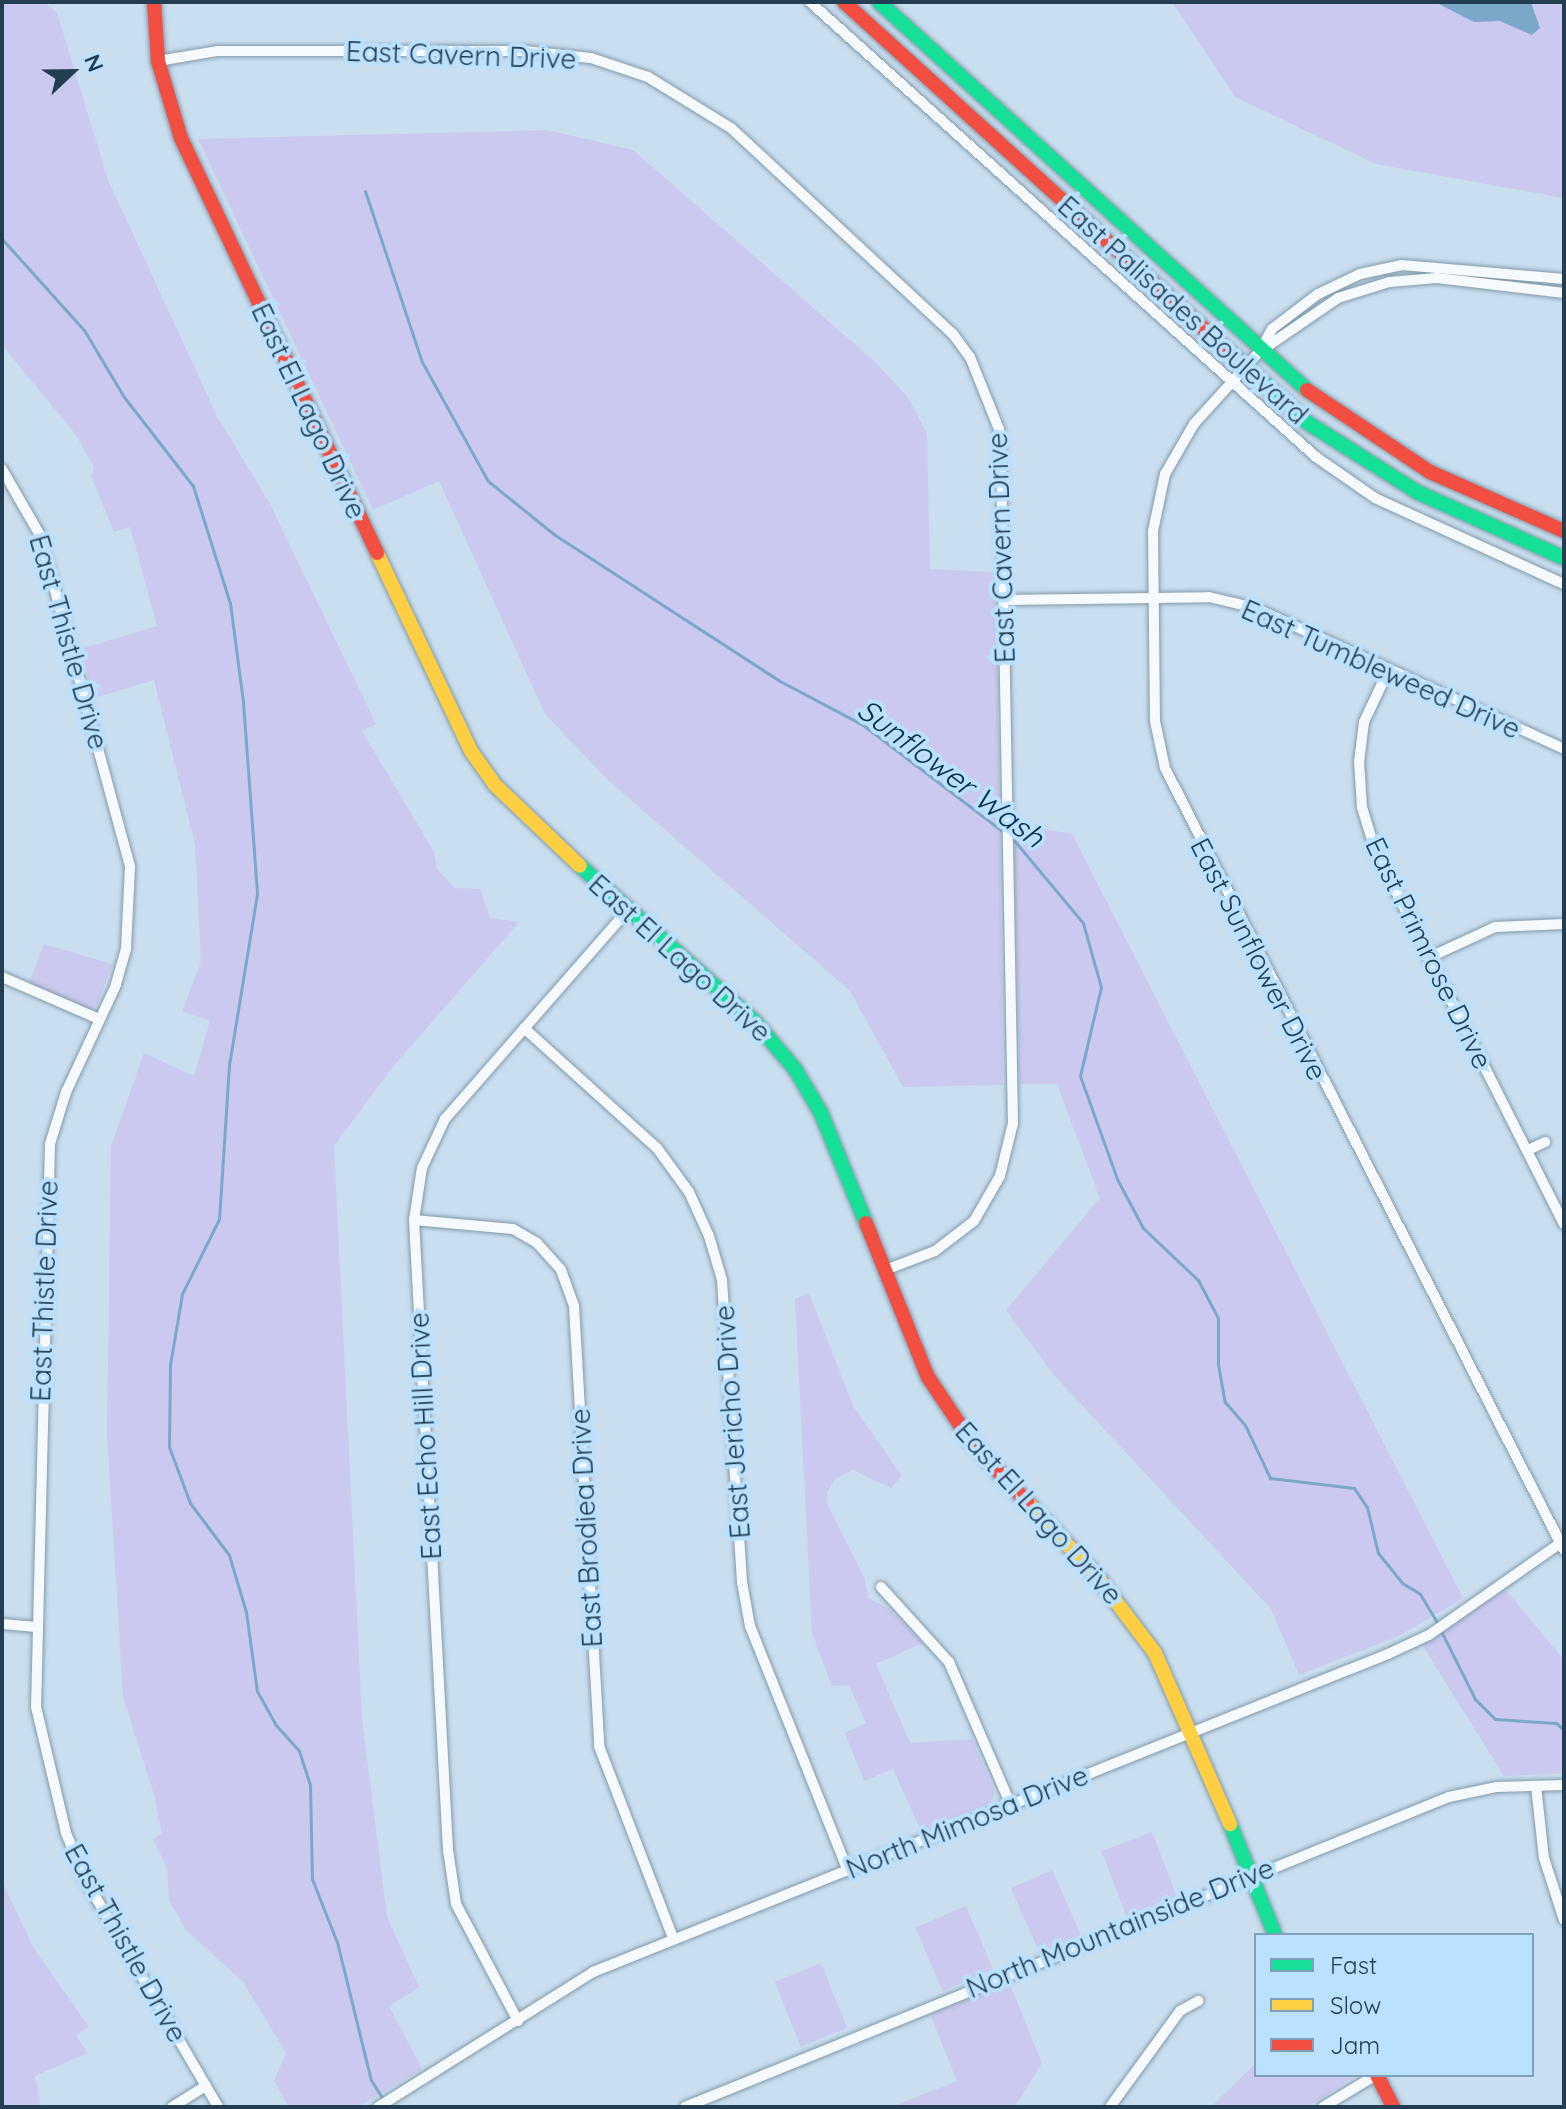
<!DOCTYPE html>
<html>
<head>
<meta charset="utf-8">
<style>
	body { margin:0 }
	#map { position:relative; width:1566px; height:2109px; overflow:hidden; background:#c9dff0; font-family:Quicksand,sans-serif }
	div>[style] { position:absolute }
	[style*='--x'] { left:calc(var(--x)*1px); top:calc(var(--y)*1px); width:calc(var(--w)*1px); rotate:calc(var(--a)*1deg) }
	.green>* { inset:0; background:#cbc9ef; transform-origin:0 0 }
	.water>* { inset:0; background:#7ba8c9 }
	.stream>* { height:3px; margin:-1.5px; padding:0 1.5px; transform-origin:1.5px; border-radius:1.5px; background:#7ba8c9 }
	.roads { filter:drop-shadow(0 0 2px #839aaa) drop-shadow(0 0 2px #839aaa) }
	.street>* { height:10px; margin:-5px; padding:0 5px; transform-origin:5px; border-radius:5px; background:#f7fafd }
	.fast>* { height:14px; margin:-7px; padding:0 7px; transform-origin:7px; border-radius:7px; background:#16e098 }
	.slow>* { height:14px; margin:-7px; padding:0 7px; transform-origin:7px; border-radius:7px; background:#ffcf43 }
	.jam>* { height:14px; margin:-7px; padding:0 7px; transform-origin:7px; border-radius:7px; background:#f24e42 }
	span { translate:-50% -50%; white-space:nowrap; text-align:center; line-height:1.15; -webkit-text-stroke:8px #bae1ff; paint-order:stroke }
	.street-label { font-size:28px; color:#233e52 }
	.water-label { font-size:30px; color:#03314c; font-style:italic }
	.frame { position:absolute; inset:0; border:4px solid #233e52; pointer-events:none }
	.legend { position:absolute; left:1254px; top:1933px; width:280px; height:144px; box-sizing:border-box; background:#bae1ff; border:2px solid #7ea0ba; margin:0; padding:10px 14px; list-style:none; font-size:24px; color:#233e52 }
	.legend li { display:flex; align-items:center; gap:16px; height:40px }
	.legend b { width:40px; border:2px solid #7ea0ba }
	.north { position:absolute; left:32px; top:32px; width:80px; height:80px; -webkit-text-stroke:6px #bae1ff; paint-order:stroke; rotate:68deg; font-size:22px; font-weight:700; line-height:32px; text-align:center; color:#233e52 }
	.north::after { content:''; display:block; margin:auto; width:28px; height:36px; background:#233e52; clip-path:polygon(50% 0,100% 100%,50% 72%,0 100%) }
</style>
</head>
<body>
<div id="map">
	<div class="green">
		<div style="clip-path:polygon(2px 2px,44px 2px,57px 13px,108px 180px,218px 418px,270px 504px,376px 724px,362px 731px,434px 852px,437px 869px,455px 888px,480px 889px,490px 918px,519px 922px,392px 1068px,334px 1146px,362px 1719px,387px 1917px,419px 1987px,389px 2006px,422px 2069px,358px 2107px,289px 2107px,274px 2081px,286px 2053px,243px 1982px,186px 1930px,169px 1900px,167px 1868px,153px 1839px,162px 1834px,153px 1791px,123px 1697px,107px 1433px,111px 1146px,144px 1053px,194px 1076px,210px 1021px,182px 1011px,201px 962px,195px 844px,154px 680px,94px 698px,81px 649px,157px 626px,130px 527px,114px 532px,91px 476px,94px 468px,76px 435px,2px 345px)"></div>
		<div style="clip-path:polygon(1172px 2px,1564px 2px,1564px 198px,1376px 164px,1235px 97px)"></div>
		<div style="clip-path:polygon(547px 130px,633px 150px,876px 363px,908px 397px,927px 434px,930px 569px,996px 572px,1003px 1085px,903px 1087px,850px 991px,608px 780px,545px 714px,439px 481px,373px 510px,198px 139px)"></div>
		<div style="clip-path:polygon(1014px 824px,1072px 834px,1463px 1598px,1399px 1636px,1299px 1675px,1271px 1609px,1053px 1374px,1006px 1310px,1100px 1198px,1057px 1084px,1020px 1084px)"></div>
		<div style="clip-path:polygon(44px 944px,112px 964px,97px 1006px,86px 1011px,28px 985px)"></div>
		<div style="clip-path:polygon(809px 1293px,853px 1406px,902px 1476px,891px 1488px,853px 1470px,835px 1479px,827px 1493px,828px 1506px,865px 1579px,868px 1598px,888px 1608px,923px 1643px,876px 1664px,910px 1743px,972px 1739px,995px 1793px,990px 1803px,921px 1831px,893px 1769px,864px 1781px,845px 1733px,866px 1723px,849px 1685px,832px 1686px,812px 1634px,795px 1299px)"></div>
		<div style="clip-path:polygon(1505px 1589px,1564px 1660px,1564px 1773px,1504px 1776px,1422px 1645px)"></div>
		<div style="left:1152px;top:1832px;width:69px;height:54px;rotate:69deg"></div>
		<div style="left:1052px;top:1870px;width:71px;height:45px;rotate:66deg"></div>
		<div style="clip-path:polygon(2px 1881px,33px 1947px,89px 2027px,76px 2035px,87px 2053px,35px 2076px,41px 2107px,2px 2107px)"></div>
		<div style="left:966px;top:1906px;width:69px;height:55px;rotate:67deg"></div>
		<div style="left:821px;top:1963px;width:70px;height:50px;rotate:68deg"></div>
		<div style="clip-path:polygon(1009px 1982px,1042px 2063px,1015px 2107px,891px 2107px,957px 2081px,930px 2014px)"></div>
		<div style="clip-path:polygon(1256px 2063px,1256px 2075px,1356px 2075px,1308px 2107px,1211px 2107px)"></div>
	</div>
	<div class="water">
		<div style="clip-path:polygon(1435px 2px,1531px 2px,1540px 28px,1532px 35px,1500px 21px,1474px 22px)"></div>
	</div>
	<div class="stream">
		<div style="--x:365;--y:191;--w:180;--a:71.6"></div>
		<div style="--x:422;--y:362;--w:136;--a:61"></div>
		<div style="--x:488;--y:481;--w:86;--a:38.9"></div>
		<div style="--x:555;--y:535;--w:266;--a:33"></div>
		<div style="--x:778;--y:680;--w:96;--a:27.9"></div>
		<div style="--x:863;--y:725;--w:180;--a:37.3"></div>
		<div style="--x:2;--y:239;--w:122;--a:48"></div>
		<div style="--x:84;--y:330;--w:78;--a:59.2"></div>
		<div style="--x:124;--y:397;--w:113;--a:52.2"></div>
		<div style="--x:193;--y:486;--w:123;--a:72.5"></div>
		<div style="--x:230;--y:603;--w:100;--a:82.5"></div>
		<div style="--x:243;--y:702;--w:193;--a:85.8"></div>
		<div style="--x:257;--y:894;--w:173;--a:99.3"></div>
		<div style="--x:229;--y:1065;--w:154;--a:93.7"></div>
		<div style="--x:219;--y:1219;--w:84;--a:116.3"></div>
		<div style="--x:182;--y:1294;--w:72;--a:99.6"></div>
		<div style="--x:170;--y:1365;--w:82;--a:90.7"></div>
		<div style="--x:169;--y:1447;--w:60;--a:69.4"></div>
		<div style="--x:190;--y:1503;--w:65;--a:53.1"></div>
		<div style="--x:229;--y:1555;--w:59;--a:73.4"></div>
		<div style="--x:246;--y:1612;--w:80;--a:82.1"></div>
		<div style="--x:257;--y:1691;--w:38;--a:61"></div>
		<div style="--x:275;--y:1724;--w:36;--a:48"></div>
		<div style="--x:299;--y:1751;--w:36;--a:72"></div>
		<div style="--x:310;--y:1785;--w:94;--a:88.8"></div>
		<div style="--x:312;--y:1879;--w:68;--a:68.4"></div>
		<div style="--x:337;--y:1942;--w:142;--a:76.2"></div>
		<div style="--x:371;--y:2080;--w:32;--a:58"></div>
		<div style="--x:1012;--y:838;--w:111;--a:50.1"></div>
		<div style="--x:1083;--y:923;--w:66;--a:74.3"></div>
		<div style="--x:1101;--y:987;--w:91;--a:103.3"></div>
		<div style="--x:1080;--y:1076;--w:109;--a:70.2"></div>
		<div style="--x:1117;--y:1179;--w:55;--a:62"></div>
		<div style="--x:1143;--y:1228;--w:76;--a:43.4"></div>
		<div style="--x:1198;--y:1280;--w:43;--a:62.2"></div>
		<div style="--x:1218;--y:1318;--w:46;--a:90"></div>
		<div style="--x:1218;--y:1364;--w:39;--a:80"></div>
		<div style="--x:1225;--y:1402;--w:30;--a:49"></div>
		<div style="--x:1245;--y:1425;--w:59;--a:64.7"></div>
		<div style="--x:1270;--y:1478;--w:85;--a:6.8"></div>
		<div style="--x:1354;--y:1488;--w:23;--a:56"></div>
		<div style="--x:1367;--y:1507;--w:47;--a:76.6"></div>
		<div style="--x:1378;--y:1553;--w:38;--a:51"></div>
		<div style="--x:1402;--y:1583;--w:21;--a:31"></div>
		<div style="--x:1420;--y:1594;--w:35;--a:59"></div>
		<div style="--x:1441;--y:1631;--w:76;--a:63.4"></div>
		<div style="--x:1475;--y:1699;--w:28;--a:45"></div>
		<div style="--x:1495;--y:1719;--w:61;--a:3.8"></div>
		<div style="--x:1556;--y:1723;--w:11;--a:41"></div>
	</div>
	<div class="roads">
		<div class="street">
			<div style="--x:810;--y:2;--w:680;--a:41.96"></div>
			<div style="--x:1316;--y:457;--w:72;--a:34.8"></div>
			<div style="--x:1375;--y:498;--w:208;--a:24.5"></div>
			<div style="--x:158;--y:61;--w:61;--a:-9.5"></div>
			<div style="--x:218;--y:51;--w:306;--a:0"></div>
			<div style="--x:524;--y:51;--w:67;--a:6"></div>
			<div style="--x:591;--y:58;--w:60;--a:18.4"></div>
			<div style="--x:648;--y:77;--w:97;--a:31.6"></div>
			<div style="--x:731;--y:128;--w:303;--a:42.9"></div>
			<div style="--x:953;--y:334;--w:29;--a:54"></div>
			<div style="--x:970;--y:357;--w:78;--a:68.1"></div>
			<div style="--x:999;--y:429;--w:29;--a:86"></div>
			<div style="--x:1001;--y:458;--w:665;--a:88.97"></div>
			<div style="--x:1013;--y:1123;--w:55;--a:103.8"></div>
			<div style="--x:1000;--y:1176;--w:52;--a:120"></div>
			<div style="--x:974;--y:1221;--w:49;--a:142.4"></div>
			<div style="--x:935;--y:1251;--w:53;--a:159.2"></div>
			<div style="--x:1564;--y:279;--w:163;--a:-175.1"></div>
			<div style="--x:1402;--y:265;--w:43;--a:167.9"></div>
			<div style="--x:1360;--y:274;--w:47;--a:154.5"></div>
			<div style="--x:1318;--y:294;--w:58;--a:142.7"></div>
			<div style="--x:1272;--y:329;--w:25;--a:119"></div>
			<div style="--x:1260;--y:351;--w:98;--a:132.1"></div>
			<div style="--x:1194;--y:424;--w:58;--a:120.1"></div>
			<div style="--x:1165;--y:474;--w:58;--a:101.9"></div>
			<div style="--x:1153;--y:531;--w:190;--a:89.4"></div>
			<div style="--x:1155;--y:721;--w:48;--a:78"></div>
			<div style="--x:1165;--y:768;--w:878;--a:62.97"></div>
			<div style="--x:1262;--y:350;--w:92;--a:-34.4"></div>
			<div style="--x:1338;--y:298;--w:53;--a:-17.4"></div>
			<div style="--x:1389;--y:282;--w:48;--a:-4.8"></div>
			<div style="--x:1437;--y:278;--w:128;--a:6.7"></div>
			<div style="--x:2;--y:469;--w:76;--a:60.1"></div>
			<div style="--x:40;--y:535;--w:344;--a:74.8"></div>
			<div style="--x:130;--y:867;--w:82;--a:92.8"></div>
			<div style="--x:126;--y:949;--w:37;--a:106"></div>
			<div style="--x:116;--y:985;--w:118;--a:115"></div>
			<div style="--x:66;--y:1092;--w:54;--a:107.1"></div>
			<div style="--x:50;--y:1144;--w:563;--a:91.42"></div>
			<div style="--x:36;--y:1707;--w:130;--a:76.6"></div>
			<div style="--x:66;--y:1833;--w:50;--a:67.6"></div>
			<div style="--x:85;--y:1879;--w:264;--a:59.7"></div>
			<div style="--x:1004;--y:600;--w:205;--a:-0.8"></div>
			<div style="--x:1209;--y:597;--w:47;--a:13.4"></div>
			<div style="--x:1255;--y:608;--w:340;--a:24.5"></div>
			<div style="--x:1388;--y:671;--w:56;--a:115.2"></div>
			<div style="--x:1364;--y:722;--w:39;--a:97"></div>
			<div style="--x:1359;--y:761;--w:46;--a:86.3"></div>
			<div style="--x:1362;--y:807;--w:45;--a:73.2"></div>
			<div style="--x:1375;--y:850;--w:419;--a:63.2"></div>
			<div style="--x:1428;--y:958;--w:74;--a:-24.8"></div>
			<div style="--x:1495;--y:927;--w:69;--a:-2.5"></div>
			<div style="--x:2;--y:977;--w:106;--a:23.4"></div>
			<div style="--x:524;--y:1028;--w:179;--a:42.1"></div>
			<div style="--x:657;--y:1148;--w:54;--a:54"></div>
			<div style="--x:689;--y:1192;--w:48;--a:65.6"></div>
			<div style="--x:709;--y:1236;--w:46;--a:73.5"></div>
			<div style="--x:722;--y:1280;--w:303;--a:86.2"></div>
			<div style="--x:742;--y:1582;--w:45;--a:79.7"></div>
			<div style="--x:750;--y:1626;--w:264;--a:68.2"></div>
			<div style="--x:1528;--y:1150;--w:19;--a:-25"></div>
			<div style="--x:414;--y:1220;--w:99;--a:5.2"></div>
			<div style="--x:513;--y:1229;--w:28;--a:30"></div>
			<div style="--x:537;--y:1243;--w:36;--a:48"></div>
			<div style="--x:561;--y:1270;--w:38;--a:70"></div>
			<div style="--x:574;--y:1306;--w:441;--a:86.7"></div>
			<div style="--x:599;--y:1746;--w:206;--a:68.9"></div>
			<div style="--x:881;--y:1587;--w:101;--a:47.8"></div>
			<div style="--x:949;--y:1662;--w:156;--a:66.6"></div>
			<div style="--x:2;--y:1624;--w:32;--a:5"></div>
			<div style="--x:1536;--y:1786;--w:72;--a:83.7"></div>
			<div style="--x:1544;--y:1858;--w:65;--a:72.1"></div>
			<div style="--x:518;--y:2021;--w:132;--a:-117.9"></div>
			<div style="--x:456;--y:1904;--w:55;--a:-98.4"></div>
			<div style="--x:448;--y:1850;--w:631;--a:-93.09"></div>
			<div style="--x:414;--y:1220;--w:53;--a:-81.3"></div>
			<div style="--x:422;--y:1168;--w:54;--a:-64.9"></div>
			<div style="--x:445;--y:1119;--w:278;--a:-48.8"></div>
			<div style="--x:172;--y:2107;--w:40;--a:-32"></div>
			<div style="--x:378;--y:2107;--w:254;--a:-32.1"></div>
			<div style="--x:593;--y:1972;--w:856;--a:-21.8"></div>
			<div style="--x:1388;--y:1654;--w:45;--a:-24.9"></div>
			<div style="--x:1429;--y:1635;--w:159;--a:-35"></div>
			<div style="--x:685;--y:2107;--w:824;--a:-22.09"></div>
			<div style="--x:1449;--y:1797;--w:49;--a:-11.8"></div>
			<div style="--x:1497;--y:1787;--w:67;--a:-1.7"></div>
			<div style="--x:1110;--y:2107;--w:119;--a:-53.9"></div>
			<div style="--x:1180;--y:2011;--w:21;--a:-29"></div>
			<div style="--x:1323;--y:2107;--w:62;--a:-31.1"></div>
		</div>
		<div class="fast">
			<div style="--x:879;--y:2;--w:578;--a:42.19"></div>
			<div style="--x:1235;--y:357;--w:98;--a:42.1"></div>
			<div style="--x:1308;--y:423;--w:129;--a:32.3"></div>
			<div style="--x:1417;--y:492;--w:161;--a:24.2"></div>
			<div style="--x:580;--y:866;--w:234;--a:41.7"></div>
			<div style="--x:755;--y:1022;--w:62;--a:49.6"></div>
			<div style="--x:795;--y:1069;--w:51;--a:59.4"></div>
			<div style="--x:821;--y:1113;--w:119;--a:67.8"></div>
			<div style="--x:1230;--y:1824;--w:120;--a:67.9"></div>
		</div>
		<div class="slow">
			<div style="--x:377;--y:553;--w:219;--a:64.6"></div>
			<div style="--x:471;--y:751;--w:42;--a:54.8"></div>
			<div style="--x:495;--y:785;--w:117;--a:43.6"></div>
			<div style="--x:1027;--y:1502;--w:100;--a:46.6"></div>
			<div style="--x:1096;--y:1575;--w:98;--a:52.9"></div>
			<div style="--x:1155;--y:1653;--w:187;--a:66.3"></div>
		</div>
		<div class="jam">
			<div style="--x:154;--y:2;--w:59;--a:86.1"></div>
			<div style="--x:158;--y:61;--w:80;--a:73.4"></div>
			<div style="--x:181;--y:138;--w:459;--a:64.7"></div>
			<div style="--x:844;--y:2;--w:528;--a:42.24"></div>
			<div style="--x:1307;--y:390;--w:148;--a:33.7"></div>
			<div style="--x:1430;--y:472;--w:146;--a:23.8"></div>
			<div style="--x:866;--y:1223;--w:166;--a:68.1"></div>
			<div style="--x:928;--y:1377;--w:79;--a:56.3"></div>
			<div style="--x:972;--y:1443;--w:81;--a:47"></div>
			<div style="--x:1377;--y:2075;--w:36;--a:63"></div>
		</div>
	</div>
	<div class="street-label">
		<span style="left:461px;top:55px;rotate:2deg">East Cavern Drive</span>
		<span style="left:1183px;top:310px;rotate:42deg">East Palisades Boulevard</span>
		<span style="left:309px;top:411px;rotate:65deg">East El Lago Drive</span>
		<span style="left:1001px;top:548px;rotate:-92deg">East Cavern Drive</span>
		<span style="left:69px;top:642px;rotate:74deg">East Thistle Drive</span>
		<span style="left:1381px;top:669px;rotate:24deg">East Tumbleweed Drive</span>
		<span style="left:1429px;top:953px;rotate:64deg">East Primrose Drive</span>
		<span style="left:680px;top:958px;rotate:42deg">East El Lago Drive</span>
		<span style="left:1259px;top:959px;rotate:63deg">East Sunflower Drive</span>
		<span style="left:44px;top:1291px;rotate:-88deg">East Thistle Drive</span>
		<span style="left:732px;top:1422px;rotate:-94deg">East Jericho Drive</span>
		<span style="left:425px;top:1436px;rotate:-93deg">East Echo Hill Drive</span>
		<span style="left:1039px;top:1513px;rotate:48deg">East El Lago Drive</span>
		<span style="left:586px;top:1528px;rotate:-93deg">East Brodiea Drive</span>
		<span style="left:967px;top:1822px;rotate:-22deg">North Mimosa Drive</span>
		<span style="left:1120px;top:1928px;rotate:-22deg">North Mountainside Drive</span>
		<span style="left:126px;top:1943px;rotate:61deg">East Thistle Drive</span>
	</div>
	<div class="water-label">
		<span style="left:951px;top:773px;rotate:37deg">Sunflower Wash</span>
	</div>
	<div class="frame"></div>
	<ul class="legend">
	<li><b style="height:10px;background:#16e098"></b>Fast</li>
	<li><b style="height:10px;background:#ffcf43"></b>Slow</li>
	<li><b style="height:10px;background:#f24e42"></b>Jam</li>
	</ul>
	<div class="north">N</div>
</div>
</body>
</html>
